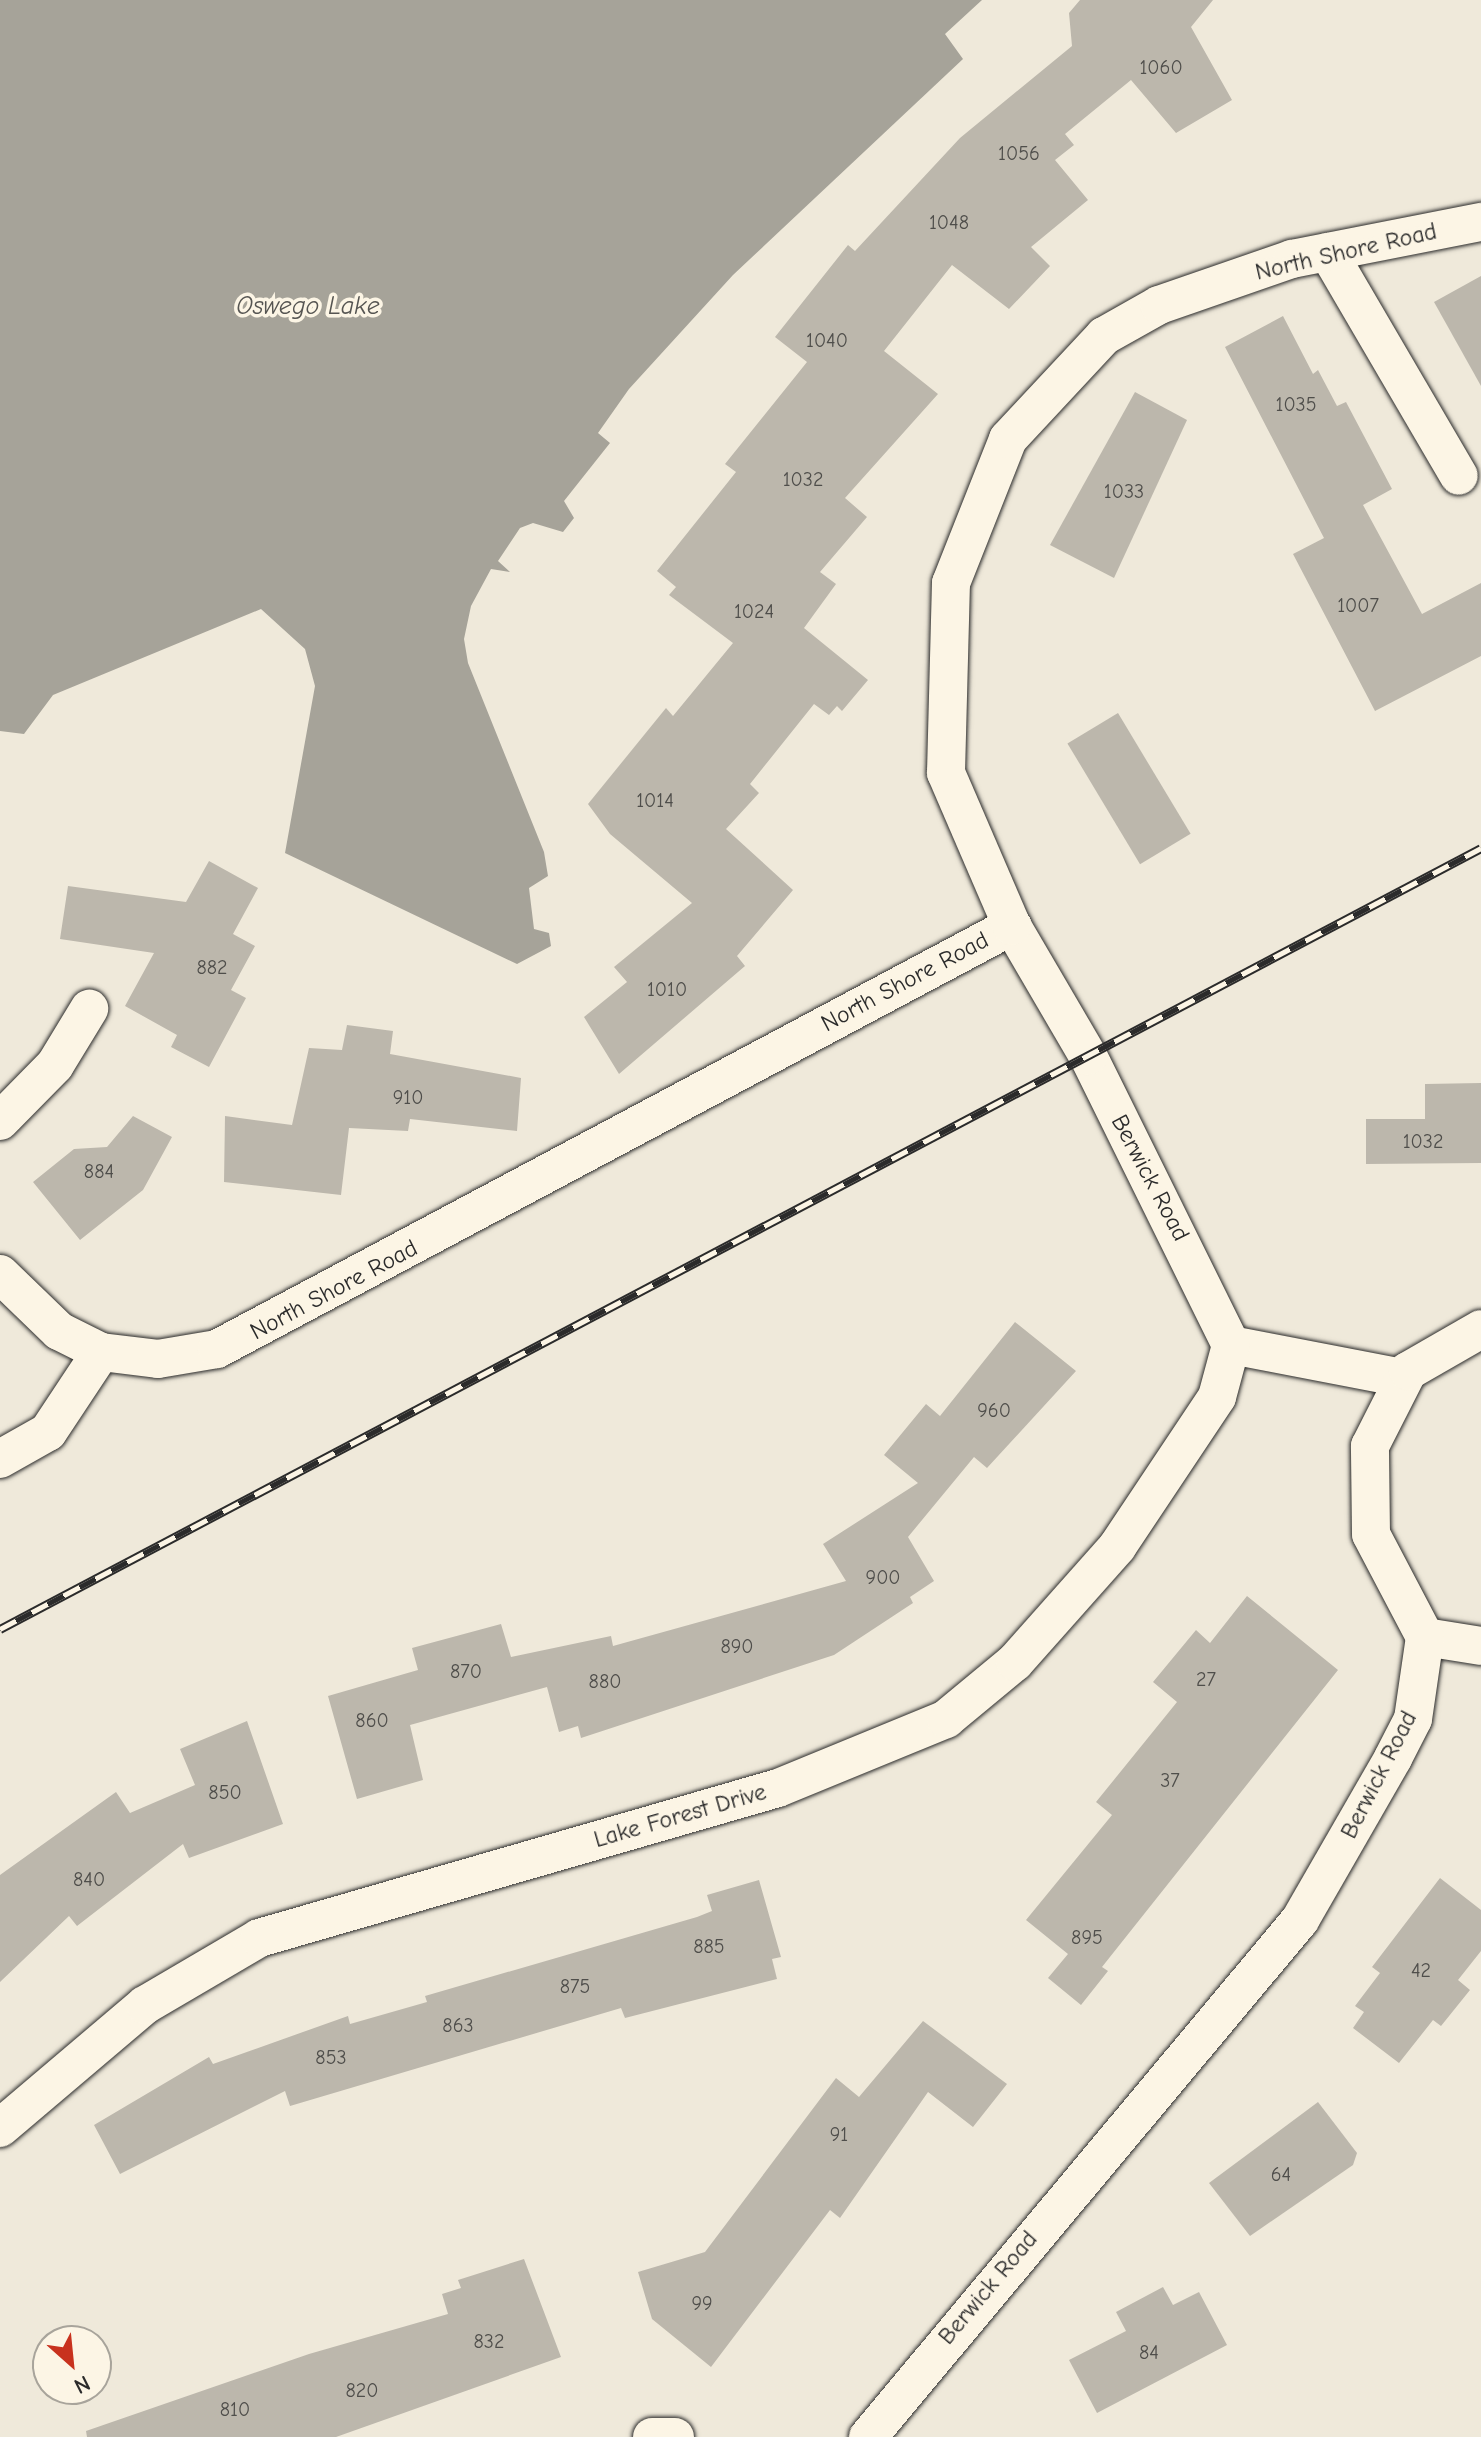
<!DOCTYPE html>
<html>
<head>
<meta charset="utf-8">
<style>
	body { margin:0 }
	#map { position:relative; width:1481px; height:2437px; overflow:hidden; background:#efe9da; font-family:"Comic Neue",sans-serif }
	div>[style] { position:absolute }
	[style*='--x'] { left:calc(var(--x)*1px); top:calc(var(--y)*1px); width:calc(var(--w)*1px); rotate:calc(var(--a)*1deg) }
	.water>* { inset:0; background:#a6a399 }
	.building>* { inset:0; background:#bcb7ac; transform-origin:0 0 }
	.roads { filter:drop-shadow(0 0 2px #2b2b2b) drop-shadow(0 0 2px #2b2b2b) }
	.street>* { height:38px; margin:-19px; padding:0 19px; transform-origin:19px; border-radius:19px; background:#fcf5e5 }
	.rail>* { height:9px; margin-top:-4.5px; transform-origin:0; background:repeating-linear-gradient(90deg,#fcf5e5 0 18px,#2b2b2b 0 36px); box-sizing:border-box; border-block:2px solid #2b2b2b }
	span { translate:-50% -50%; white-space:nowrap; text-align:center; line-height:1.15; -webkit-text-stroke:7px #fcf5e5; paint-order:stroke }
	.number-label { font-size:20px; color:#4f4e4b }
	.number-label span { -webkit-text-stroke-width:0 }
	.street-label { font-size:24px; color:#2b2b2b }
	.water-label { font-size:26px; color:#565552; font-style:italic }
	.north { position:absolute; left:32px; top:2325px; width:80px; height:80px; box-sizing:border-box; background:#fcf5e5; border:2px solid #a8a49b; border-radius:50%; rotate:153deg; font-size:22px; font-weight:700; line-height:32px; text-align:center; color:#2b2b2b }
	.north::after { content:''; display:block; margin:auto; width:28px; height:36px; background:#c8321e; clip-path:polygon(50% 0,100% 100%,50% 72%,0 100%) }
</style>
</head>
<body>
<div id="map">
	<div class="water">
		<div style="clip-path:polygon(0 0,982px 0,945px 34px,963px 59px,733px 275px,629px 389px,598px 433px,610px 443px,564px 501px,574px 518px,563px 532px,533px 523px,520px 528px,498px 561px,510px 572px,491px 569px,471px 606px,464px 639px,468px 663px,544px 852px,548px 876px,529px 888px,534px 929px,549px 933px,551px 946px,517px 964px,285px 853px,315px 686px,305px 649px,261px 609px,53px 695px,24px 734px,0 731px)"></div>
	</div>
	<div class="building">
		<div style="clip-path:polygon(1080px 0,1213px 0,1191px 27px,1232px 100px,1176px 133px,1131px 80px,1065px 134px,1074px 145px,1055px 160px,1088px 200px,1031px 247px,1050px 266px,1009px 309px,952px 265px,884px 351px,938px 394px,845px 498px,867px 517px,820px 572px,836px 584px,804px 628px,868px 680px,842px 711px,837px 706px,829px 715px,814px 704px,750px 784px,759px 793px,726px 829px,793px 890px,737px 956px,745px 966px,619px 1074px,584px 1017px,627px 982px,614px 967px,692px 903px,610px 834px,588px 804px,666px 708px,673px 716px,733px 643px,669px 595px,676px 587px,657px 571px,736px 472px,725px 464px,807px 362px,775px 337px,848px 245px,855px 251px,960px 138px,1072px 46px,1069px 13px)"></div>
		<div style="clip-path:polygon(1481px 276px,1481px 386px,1434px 302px)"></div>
		<div style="clip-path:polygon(1283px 316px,1313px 374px,1318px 370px,1337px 406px,1346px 402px,1392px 489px,1363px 505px,1422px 614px,1481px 583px,1481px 656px,1375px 711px,1293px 554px,1324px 538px,1225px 347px)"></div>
		<div style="clip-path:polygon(1135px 392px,1187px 420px,1114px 578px,1050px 545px)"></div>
		<div style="left:1118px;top:713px;width:141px;height:59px;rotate:59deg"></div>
		<div style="clip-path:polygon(209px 861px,258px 888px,233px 934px,255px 946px,231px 990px,246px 998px,209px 1067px,171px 1047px,177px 1035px,125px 1006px,154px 953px,60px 939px,68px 886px,186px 902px)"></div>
		<div style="clip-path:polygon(347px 1025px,393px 1031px,390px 1054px,521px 1078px,517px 1131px,410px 1119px,408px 1131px,349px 1128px,341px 1195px,224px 1182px,225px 1116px,292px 1125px,309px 1048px,342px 1050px)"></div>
		<div style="clip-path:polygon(1481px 1083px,1481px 1163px,1366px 1164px,1366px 1119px,1425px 1119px,1425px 1084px)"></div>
		<div style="clip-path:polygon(133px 1116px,172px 1137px,143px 1190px,80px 1240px,33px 1182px,74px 1149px,107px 1147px)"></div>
		<div style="clip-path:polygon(1015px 1322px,1076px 1371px,987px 1468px,974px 1457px,908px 1537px,934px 1581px,910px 1597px,913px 1603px,834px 1655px,581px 1738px,578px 1726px,559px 1732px,547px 1687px,410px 1725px,423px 1780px,357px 1799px,328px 1696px,418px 1670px,412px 1648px,501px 1624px,511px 1657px,611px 1636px,613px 1646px,846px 1581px,823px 1544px,918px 1483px,884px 1455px,926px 1404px,940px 1416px)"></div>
		<div style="clip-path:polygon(1247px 1596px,1338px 1670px,1102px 1967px,1108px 1971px,1081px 2005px,1048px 1978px,1068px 1954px,1026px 1920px,1112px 1815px,1096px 1802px,1177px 1702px,1153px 1682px,1196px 1630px,1210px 1643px)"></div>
		<div style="clip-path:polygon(247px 1721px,283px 1824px,189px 1858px,183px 1844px,77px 1926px,69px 1916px,0 1982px,0 1875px,116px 1792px,130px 1813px,195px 1785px,180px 1749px)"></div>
		<div style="clip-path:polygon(1440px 1878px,1481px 1910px,1481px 1951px,1458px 1980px,1470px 1990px,1441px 2026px,1433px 2020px,1399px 2063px,1353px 2028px,1364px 2012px,1355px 2006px,1380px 1973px,1372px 1967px)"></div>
		<div style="clip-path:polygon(759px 1880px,781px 1957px,772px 1959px,777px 1979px,625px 2018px,621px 2008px,290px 2106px,285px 2091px,120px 2174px,94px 2125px,209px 2057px,213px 2064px,348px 2016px,350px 2024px,427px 2002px,425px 1996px,697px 1917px,712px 1911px,707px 1895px)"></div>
		<div style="clip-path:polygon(923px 2021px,1007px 2084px,973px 2127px,928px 2092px,840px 2218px,830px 2210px,711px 2367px,652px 2319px,638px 2272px,705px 2252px,836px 2078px,859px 2097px)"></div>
		<div style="clip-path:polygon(1318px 2102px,1357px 2153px,1353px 2165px,1250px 2236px,1209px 2183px)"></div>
		<div style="clip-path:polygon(524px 2259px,561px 2357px,336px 2437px,87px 2437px,86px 2431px,309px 2354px,448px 2314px,442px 2294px,461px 2288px,458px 2280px)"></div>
		<div style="clip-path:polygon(1163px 2287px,1173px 2305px,1199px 2292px,1227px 2345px,1097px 2413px,1069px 2360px,1126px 2331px,1116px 2312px)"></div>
	</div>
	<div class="roads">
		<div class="street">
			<div style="--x:1328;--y:252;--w:259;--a:59.7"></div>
			<div style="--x:0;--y:1121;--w:78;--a:-45.5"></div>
			<div style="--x:55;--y:1065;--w:66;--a:-58.7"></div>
			<div style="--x:0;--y:1274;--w:82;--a:44"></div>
			<div style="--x:59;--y:1331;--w:47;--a:26.6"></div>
			<div style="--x:101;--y:1352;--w:57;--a:7"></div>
			<div style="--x:158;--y:1359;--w:60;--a:-9.6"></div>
			<div style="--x:217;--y:1349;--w:901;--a:-28.02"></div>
			<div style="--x:1231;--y:1345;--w:175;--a:10.9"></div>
			<div style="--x:0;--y:1459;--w:55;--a:-29.4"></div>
			<div style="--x:48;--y:1432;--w:96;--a:-56.5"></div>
			<div style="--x:1425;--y:1637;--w:57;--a:9.1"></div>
			<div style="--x:0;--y:2128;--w:190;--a:-40.3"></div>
			<div style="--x:145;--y:2005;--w:132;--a:-30.4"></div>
			<div style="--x:259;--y:1938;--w:540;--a:-16.12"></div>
			<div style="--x:778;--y:1788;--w:182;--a:-22.3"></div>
			<div style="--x:946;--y:1719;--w:89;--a:-39.6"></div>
			<div style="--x:1015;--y:1662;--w:154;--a:-48.4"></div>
			<div style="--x:1117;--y:1547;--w:180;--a:-56.3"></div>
			<div style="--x:1217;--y:1397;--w:54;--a:-74.9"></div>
			<div style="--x:1231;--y:1345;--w:322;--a:-116.3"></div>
			<div style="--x:1088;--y:1056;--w:151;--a:-120.3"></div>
			<div style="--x:1012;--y:926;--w:167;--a:-113.3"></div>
			<div style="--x:946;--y:773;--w:190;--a:-88.5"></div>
			<div style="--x:951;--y:583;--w:155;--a:-68.4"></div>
			<div style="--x:1008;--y:439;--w:141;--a:-47"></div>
			<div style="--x:1104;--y:336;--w:63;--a:-29.4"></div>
			<div style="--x:1159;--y:305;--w:141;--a:-19.1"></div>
			<div style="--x:1292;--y:259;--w:193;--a:-11.1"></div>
			<div style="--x:652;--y:2437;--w:23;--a:0"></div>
			<div style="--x:868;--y:2437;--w:674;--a:-50.12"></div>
			<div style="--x:1300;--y:1920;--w:187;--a:-60.1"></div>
			<div style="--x:1393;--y:1758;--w:44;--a:-62.9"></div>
			<div style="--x:1413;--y:1719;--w:83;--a:-81.7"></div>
			<div style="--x:1425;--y:1637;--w:116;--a:-117.7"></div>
			<div style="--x:1371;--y:1534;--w:88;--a:-90.7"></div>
			<div style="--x:1370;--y:1446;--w:84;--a:-63.1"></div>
			<div style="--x:1408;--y:1371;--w:84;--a:-29.9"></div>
		</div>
	</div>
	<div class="rail">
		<div style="--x:0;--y:1629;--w:1674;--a:-27.8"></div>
	</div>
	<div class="number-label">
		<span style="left:1161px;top:67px">1060</span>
		<span style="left:1019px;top:153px">1056</span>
		<span style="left:949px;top:222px">1048</span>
		<span style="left:827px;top:340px">1040</span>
		<span style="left:1296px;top:404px">1035</span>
		<span style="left:803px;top:479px">1032</span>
		<span style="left:1124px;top:491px">1033</span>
		<span style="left:1358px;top:605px">1007</span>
		<span style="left:754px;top:611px">1024</span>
		<span style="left:655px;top:800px">1014</span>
		<span style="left:212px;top:967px">882</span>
		<span style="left:667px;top:989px">1010</span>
		<span style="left:408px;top:1097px">910</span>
		<span style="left:1423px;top:1141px">1032</span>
		<span style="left:99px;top:1171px">884</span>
		<span style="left:994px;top:1410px">960</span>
		<span style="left:883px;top:1577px">900</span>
		<span style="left:737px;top:1646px">890</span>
		<span style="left:466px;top:1671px">870</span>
		<span style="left:1206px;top:1679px">27</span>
		<span style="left:605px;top:1681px">880</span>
		<span style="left:372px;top:1720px">860</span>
		<span style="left:1170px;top:1780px">37</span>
		<span style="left:225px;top:1792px">850</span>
		<span style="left:89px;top:1879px">840</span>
		<span style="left:1087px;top:1937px">895</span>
		<span style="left:709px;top:1946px">885</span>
		<span style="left:1421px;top:1970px">42</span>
		<span style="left:575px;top:1986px">875</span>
		<span style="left:458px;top:2025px">863</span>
		<span style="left:331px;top:2057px">853</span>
		<span style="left:839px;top:2134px">91</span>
		<span style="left:1281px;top:2174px">64</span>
		<span style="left:702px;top:2303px">99</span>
		<span style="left:489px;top:2341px">832</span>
		<span style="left:1149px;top:2352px">84</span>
		<span style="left:362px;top:2390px">820</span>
		<span style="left:235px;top:2409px">810</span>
	</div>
	<div class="street-label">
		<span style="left:1346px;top:252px;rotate:-13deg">North Shore Road</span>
		<span style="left:905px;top:982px;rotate:-28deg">North Shore Road</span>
		<span style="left:1150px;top:1178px;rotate:62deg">Berwick Road</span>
		<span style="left:334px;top:1290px;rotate:-28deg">North Shore Road</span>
		<span style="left:1379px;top:1775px;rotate:-63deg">Berwick Road</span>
		<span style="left:680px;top:1816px;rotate:-16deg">Lake Forest Drive</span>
		<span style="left:988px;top:2288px;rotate:-50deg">Berwick Road</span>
	</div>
	<div class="water-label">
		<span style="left:308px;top:307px">Oswego Lake</span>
	</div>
	<div class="north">N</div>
</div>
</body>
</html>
